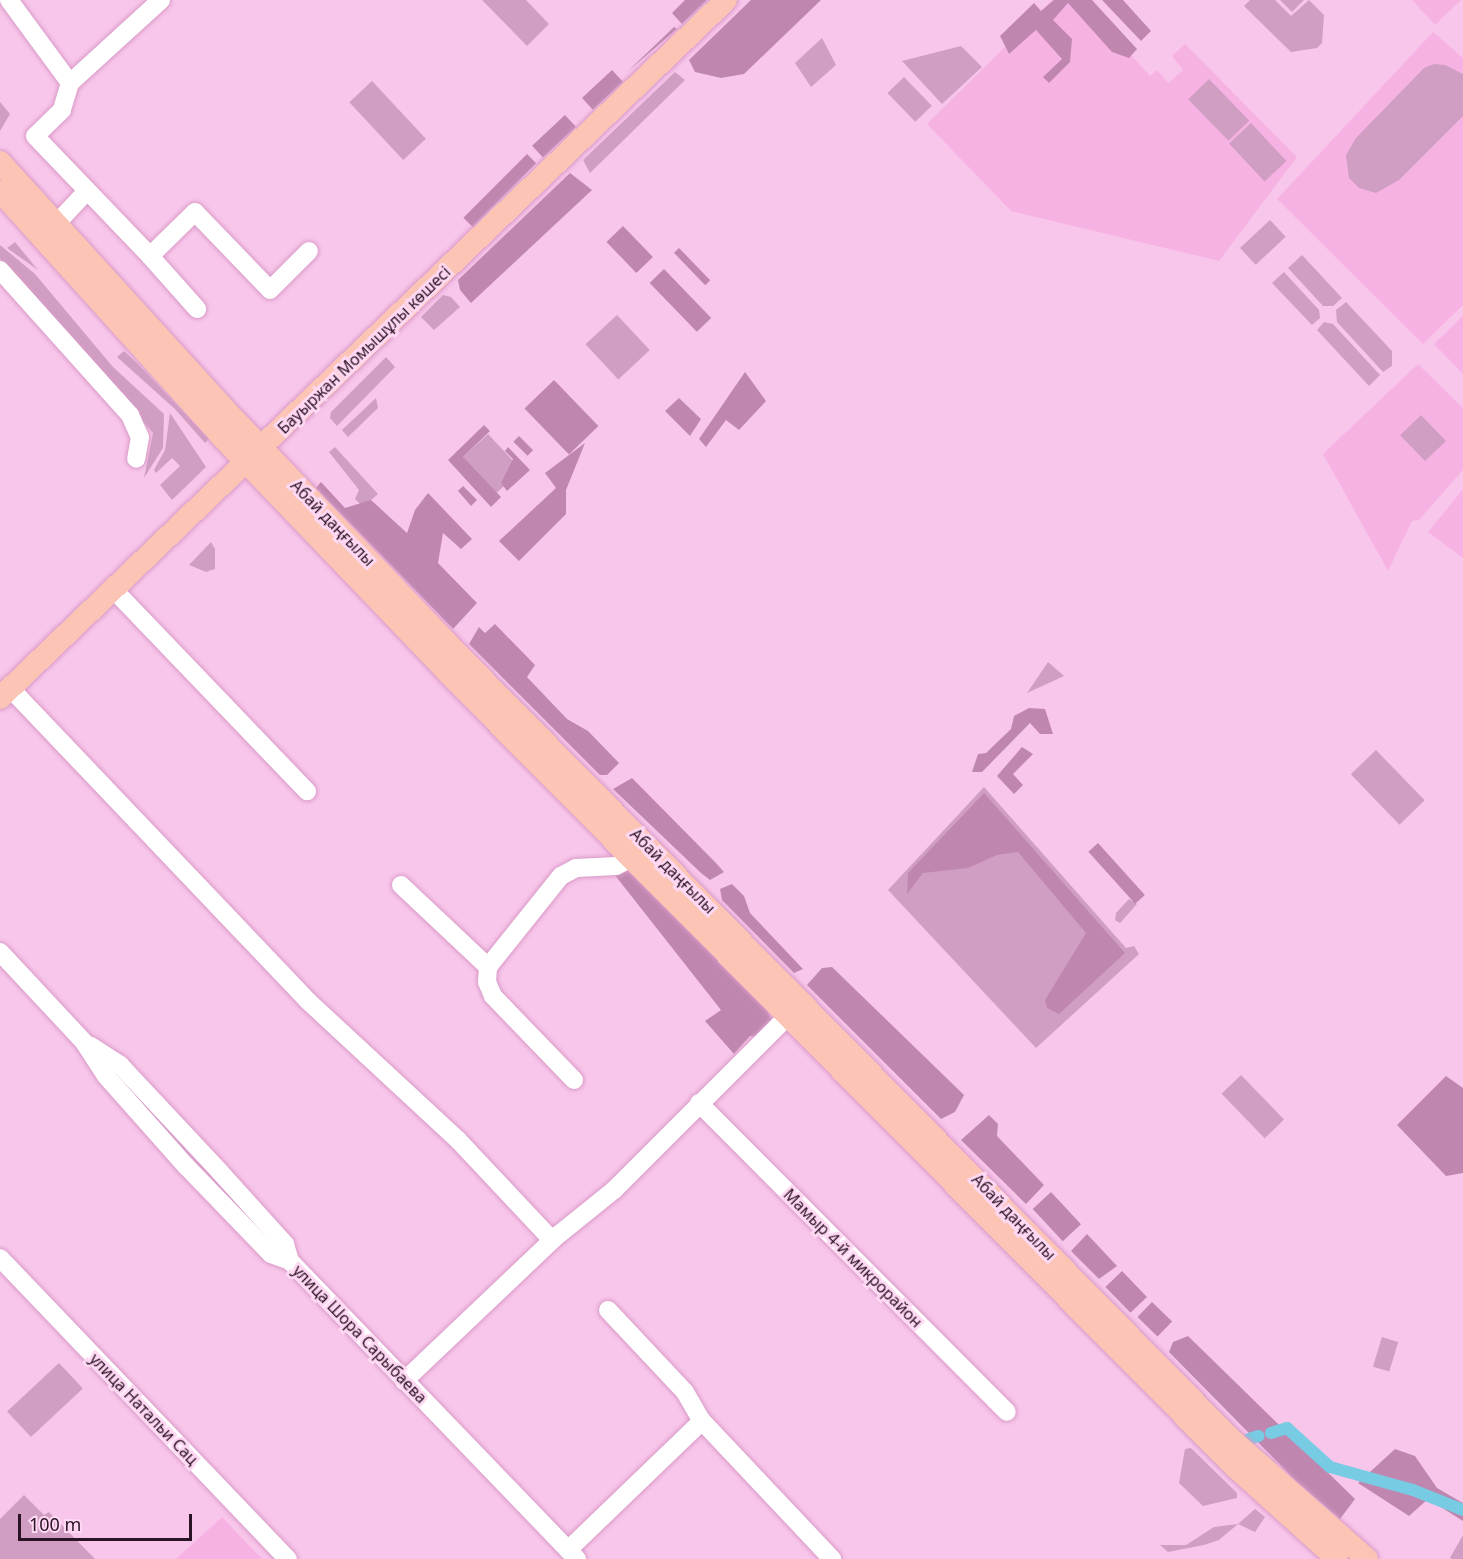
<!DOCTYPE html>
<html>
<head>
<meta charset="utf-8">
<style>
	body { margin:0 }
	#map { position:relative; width:1463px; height:1559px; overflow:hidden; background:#f9c6eb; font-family:"Noto Sans",sans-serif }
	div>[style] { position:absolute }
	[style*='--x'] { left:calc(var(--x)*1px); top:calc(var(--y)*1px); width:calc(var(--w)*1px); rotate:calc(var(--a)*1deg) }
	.built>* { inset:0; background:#f7b2e4 }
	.green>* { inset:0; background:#d09ec2; transform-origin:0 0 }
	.forest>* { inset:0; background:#bf87b0; transform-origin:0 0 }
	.canal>* { height:12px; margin:-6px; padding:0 6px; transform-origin:6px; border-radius:6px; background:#77cbe2 }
	.roads { filter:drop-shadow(0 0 2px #d89bc8) drop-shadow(0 0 2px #d89bc8) }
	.minor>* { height:18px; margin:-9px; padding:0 9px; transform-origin:9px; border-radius:9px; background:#fff }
	.major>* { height:22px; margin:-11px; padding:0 11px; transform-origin:11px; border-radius:11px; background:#fbc4b4 }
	span { translate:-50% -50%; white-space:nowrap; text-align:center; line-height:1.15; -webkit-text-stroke:6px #ffd8f3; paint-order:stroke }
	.street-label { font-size:16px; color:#2a1324 }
	.scale { position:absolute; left:18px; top:1514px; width:174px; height:27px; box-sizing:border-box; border:3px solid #2a1324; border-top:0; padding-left:8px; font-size:18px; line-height:21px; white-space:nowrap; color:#2a1324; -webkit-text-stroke:4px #ffd8f3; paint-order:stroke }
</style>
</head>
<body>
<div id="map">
	<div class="built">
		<div style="clip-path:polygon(1052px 0,1081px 0,1150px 76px,1157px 70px,1168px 83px,1183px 70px,1172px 56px,1185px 44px,1297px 157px,1219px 261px,1011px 211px,927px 124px)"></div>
		<div style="clip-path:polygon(1412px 0,1461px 0,1435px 25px)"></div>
		<div style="clip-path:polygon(1433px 32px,1463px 58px,1463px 305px,1423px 344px,1277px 199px)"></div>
		<div style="clip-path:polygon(1463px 316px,1463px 374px,1434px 344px)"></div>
		<div style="clip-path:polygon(1418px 364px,1463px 408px,1463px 470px,1419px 520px,1412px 521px,1388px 571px,1323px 454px)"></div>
		<div style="clip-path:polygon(1463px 489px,1463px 558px,1428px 532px)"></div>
		<div style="clip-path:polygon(222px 1517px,262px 1559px,176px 1559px)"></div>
	</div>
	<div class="green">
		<div style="clip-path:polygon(482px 0,526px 0,549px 24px,527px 46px)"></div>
		<div style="clip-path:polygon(1250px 0,1275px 0,1291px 16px,1309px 0,1324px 15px,1322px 43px,1317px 48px,1291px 52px,1244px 6px)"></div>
		<div style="clip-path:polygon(1280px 0,1304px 0,1292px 12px)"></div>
		<div style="clip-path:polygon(822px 38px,836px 65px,811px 87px,795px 63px)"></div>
		<div style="clip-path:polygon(961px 46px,982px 67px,942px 104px,902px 61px)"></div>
		<div style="clip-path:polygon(1434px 64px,1445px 65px,1463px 74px,1463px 116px,1399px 180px,1376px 193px,1359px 188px,1349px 178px,1346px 155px,1356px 138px,1424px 68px)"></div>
		<div style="clip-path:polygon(675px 72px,685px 80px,590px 173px,583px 160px)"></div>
		<div style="left:904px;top:77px;width:40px;height:23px;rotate:46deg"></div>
		<div style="left:1209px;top:79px;width:58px;height:29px;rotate:46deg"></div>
		<div style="left:372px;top:81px;width:79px;height:31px;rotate:47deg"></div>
		<div style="clip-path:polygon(0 102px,10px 114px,0 131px)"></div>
		<div style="left:1251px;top:123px;width:52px;height:30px;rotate:47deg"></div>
		<div style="left:1270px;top:220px;width:23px;height:41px;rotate:47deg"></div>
		<div style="clip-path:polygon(15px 242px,38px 270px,7px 248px)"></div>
		<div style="clip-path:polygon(0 245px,35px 274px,113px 367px,164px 414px,163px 448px,144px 478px,153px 433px,0 259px)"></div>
		<div style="clip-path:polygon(1302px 255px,1342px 298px,1333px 306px,1323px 306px,1288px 268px)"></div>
		<div style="clip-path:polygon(1284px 272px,1319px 310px,1320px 318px,1312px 325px,1272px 283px)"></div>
		<div style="clip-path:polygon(443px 295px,451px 297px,460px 307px,434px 330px,421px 317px)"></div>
		<div style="clip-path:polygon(1346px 302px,1392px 351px,1392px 366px,1383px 372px,1337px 322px,1336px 310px)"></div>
		<div style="left:617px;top:315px;width:48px;height:43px;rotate:47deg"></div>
		<div style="clip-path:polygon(1324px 322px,1333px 324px,1380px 375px,1369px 386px,1317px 330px)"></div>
		<div style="clip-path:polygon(124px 351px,138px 364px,209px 439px,205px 443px,175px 409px,117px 357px)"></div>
		<div style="clip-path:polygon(386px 357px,395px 367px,337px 426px,330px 418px,331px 412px)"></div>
		<div style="clip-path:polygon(376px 398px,378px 408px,348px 437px,342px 430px)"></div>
		<div style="clip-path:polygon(170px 413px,206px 467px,172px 500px,160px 485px,180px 466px,172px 458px,156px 473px,154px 470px,165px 450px)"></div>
		<div style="left:1421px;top:415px;width:36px;height:29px;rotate:46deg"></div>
		<div style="left:488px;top:434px;width:49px;height:43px;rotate:47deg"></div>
		<div style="clip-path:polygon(335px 447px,378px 494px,363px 507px,355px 499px,359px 490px,329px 452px)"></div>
		<div style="clip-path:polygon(211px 542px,215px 549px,215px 569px,206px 572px,189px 565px)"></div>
		<div style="clip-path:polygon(1048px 662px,1064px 676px,1027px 693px)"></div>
		<div style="left:1376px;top:750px;width:70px;height:35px;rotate:46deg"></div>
		<div style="clip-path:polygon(984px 787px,1126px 948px,1134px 946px,1139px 954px,1036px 1048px,888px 890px)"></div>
		<div style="clip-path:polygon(1129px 899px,1137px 904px,1120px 923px,1115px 920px,1116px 913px)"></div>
		<div style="left:1241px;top:1075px;width:62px;height:27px;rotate:46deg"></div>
		<div style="left:1382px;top:1337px;width:17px;height:31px;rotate:17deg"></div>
		<div style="left:59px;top:1363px;width:35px;height:71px;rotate:47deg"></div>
		<div style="clip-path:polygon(1191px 1448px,1237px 1493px,1237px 1498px,1203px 1506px,1179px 1483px,1185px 1449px)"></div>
		<div style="clip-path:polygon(24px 1495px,44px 1515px,49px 1512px,95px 1559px,0 1559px,0 1519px)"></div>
		<div style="clip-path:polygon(1255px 1509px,1265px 1517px,1255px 1532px,1238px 1524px,1219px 1540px,1204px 1545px,1168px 1552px,1160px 1545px,1186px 1545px,1214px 1527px,1238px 1524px)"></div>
		<div style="clip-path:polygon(1463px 1535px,1463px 1559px,1452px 1559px,1450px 1558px)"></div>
	</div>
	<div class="forest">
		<div style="clip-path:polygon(685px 0,707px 0,682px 24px,672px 13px)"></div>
		<div style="clip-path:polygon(751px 0,821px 0,744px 74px,721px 78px,695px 72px,689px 60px)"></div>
		<div style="clip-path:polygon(1054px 0,1092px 0,1137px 49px,1129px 58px,1112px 52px,1068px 3px,1053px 20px,1072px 39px,1070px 62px,1049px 83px,1043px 77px,1062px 59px,1036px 30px,1009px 54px,1000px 36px,1034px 3px,1041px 11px)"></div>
		<div style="clip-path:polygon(1102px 0,1123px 0,1151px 31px,1141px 41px)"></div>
		<div style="clip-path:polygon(674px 27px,677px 29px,627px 72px)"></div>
		<div style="left:612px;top:70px;width:16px;height:41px;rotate:47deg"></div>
		<div style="left:565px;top:115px;width:16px;height:45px;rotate:47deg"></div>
		<div style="left:527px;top:154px;width:13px;height:90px;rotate:45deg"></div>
		<div style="clip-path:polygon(570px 173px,592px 190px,471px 303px,460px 290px,458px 280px)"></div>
		<div style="left:623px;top:226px;width:43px;height:23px;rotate:46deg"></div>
		<div style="left:679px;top:248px;width:45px;height:7px;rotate:46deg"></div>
		<div style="left:664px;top:269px;width:68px;height:20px;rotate:46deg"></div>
		<div style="clip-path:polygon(745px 372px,766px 401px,739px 430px,726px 420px,706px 447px,699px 439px)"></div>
		<div style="left:554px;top:380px;width:64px;height:41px;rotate:46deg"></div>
		<div style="clip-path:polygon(679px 398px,701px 419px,690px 436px,665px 411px)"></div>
		<div style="clip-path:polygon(484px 425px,490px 431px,463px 457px,501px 497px,491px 507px,448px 460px)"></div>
		<div style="left:519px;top:436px;width:20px;height:8px;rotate:45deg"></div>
		<div style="clip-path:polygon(585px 443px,566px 490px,566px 514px,519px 561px,499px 541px,556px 488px,545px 473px)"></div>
		<div style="clip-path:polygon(508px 447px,530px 470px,507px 491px,501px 483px,513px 459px,505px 451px)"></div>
		<div style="clip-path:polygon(321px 482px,345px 508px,371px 500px,407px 533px,415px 510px,428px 493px,472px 539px,461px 549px,443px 533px,438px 563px,477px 603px,453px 629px,316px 488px)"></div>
		<div style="clip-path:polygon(463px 486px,477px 500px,471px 506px,458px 491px)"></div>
		<div style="clip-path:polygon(495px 624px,535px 665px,527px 677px,567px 719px,588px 731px,619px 763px,607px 775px,600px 775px,469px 644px,479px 627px,485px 633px)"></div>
		<div style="clip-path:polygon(1029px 708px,1045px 709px,1053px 734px,1040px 734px,1030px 723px,982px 772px,972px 772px,978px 754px,986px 753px,1011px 729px,1014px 716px)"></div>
		<div style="clip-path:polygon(1022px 747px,1033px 754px,1013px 774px,1023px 785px,1014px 794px,997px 776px)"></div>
		<div style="clip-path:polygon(632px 778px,715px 862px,724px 872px,710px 880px,701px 873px,613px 789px)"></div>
		<div style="clip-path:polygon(984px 793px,1125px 953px,1059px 1014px,1047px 1008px,1045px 1000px,1086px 933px,1018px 852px,997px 855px,968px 868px,923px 873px,907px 894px,908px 873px)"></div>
		<div style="left:1098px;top:843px;width:70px;height:13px;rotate:48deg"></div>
		<div style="clip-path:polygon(633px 867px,760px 995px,772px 1021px,756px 1037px,750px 1036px,734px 1054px,705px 1021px,721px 1010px,614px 874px)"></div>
		<div style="clip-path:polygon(732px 884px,744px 896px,750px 913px,803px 969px,794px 973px,722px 900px,720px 889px)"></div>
		<div style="clip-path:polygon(832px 967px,964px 1095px,955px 1112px,941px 1119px,807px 985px,822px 968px)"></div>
		<div style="clip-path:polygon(1446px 1076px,1463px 1088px,1463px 1173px,1446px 1176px,1397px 1125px)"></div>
		<div style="clip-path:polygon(989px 1115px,998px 1124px,997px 1136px,1044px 1185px,1026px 1204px,961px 1140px)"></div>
		<div style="left:1051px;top:1192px;width:44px;height:25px;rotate:47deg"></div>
		<div style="clip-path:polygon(1087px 1234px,1117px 1266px,1099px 1279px,1071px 1251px)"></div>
		<div style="left:1122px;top:1271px;width:36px;height:23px;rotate:46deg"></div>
		<div style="left:1152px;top:1302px;width:28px;height:21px;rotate:44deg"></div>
		<div style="clip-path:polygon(1188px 1336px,1355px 1499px,1340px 1519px,1296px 1481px,1169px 1352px,1173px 1342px)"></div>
		<div style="clip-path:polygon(1395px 1449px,1415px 1456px,1437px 1488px,1463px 1503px,1463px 1521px,1428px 1499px,1409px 1516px,1358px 1483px)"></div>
	</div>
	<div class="canal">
		<div style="--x:1271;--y:1433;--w:17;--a:-17"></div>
		<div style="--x:1287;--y:1428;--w:58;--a:42.2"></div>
		<div style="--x:1330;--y:1467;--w:86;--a:15.5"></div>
		<div style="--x:1413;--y:1490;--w:54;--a:21.8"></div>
		<div style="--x:1249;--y:1439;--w:10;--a:-17"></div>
	</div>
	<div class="roads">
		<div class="minor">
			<div style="--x:9;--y:0;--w:103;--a:53.7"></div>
			<div style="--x:161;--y:0;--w:123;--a:137.6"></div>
			<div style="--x:70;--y:83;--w:28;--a:107"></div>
			<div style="--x:62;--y:110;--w:37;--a:136"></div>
			<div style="--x:35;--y:136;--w:166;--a:46.2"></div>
			<div style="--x:150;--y:256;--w:63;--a:-44.4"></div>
			<div style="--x:195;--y:212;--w:108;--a:46.1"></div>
			<div style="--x:270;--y:290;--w:55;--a:-45"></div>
			<div style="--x:56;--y:224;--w:45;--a:-46.8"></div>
			<div style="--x:150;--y:256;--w:71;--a:48.4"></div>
			<div style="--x:0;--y:270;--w:195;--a:48.1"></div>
			<div style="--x:130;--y:415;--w:24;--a:66"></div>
			<div style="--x:140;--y:437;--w:22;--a:100"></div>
			<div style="--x:114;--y:590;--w:279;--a:46.2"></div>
			<div style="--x:10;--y:688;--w:432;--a:46.4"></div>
			<div style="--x:308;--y:1001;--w:205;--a:42.8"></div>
			<div style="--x:458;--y:1140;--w:137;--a:46.8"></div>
			<div style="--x:401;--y:885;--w:120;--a:43.3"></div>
			<div style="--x:0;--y:952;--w:123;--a:47"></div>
			<div style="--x:84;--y:1042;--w:40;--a:57.1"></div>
			<div style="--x:106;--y:1076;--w:120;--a:48.4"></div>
			<div style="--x:186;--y:1166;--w:122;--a:46"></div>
			<div style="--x:271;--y:1254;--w:20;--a:20"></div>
			<div style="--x:290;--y:1261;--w:414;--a:46.1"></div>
			<div style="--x:91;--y:1046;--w:35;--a:33"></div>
			<div style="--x:120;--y:1065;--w:146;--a:46.9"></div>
			<div style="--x:220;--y:1172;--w:97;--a:47.9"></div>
			<div style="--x:285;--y:1244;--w:18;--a:74"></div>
			<div style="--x:574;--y:1080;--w:117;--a:-134"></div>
			<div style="--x:493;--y:996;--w:15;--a:-113"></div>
			<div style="--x:487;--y:982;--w:15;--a:-86"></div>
			<div style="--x:488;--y:967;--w:117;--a:-51.3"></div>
			<div style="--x:561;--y:876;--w:17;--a:-28"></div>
			<div style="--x:576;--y:868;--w:40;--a:-2.9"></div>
			<div style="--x:616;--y:866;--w:16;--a:-27"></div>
			<div style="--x:699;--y:1103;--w:436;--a:45.1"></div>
			<div style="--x:0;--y:1258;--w:417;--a:46.3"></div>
			<div style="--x:608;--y:1310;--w:112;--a:46.8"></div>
			<div style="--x:685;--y:1392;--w:34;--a:60"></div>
			<div style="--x:702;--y:1421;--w:190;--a:46.7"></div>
			<div style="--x:404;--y:1381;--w:212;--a:-43.5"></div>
			<div style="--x:558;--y:1235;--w:72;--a:-38.8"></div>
			<div style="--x:614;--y:1190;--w:245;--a:-45"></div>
			<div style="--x:568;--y:1550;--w:186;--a:-43.9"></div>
		</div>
		<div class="major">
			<div style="--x:0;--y:162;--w:350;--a:47.7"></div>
			<div style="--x:236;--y:421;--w:311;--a:46.4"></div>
			<div style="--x:450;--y:646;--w:1113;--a:45.44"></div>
			<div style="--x:1231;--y:1439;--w:181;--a:41.4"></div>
			<div style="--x:0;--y:191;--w:330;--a:47.9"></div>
			<div style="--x:221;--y:436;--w:328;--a:46.2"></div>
			<div style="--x:448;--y:673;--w:1118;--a:45.25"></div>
			<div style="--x:1235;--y:1467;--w:137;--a:42"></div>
			<div style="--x:0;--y:698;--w:1007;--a:-43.87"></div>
		</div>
	</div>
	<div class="street-label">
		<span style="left:364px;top:350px;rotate:-44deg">Бауыржан Момышұлы көшесі</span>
		<span style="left:333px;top:523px;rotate:46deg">Абай даңғылы</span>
		<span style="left:673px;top:871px;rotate:45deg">Абай даңғылы</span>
		<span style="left:1014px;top:1217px;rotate:46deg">Абай даңғылы</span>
		<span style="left:853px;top:1258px;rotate:45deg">Мамыр 4-й микрорайон</span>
		<span style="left:360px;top:1334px;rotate:46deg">улица Шора Сарыбаева</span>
		<span style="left:144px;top:1409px;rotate:46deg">улица Натальи Сац</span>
	</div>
	<div class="scale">100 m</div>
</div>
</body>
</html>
